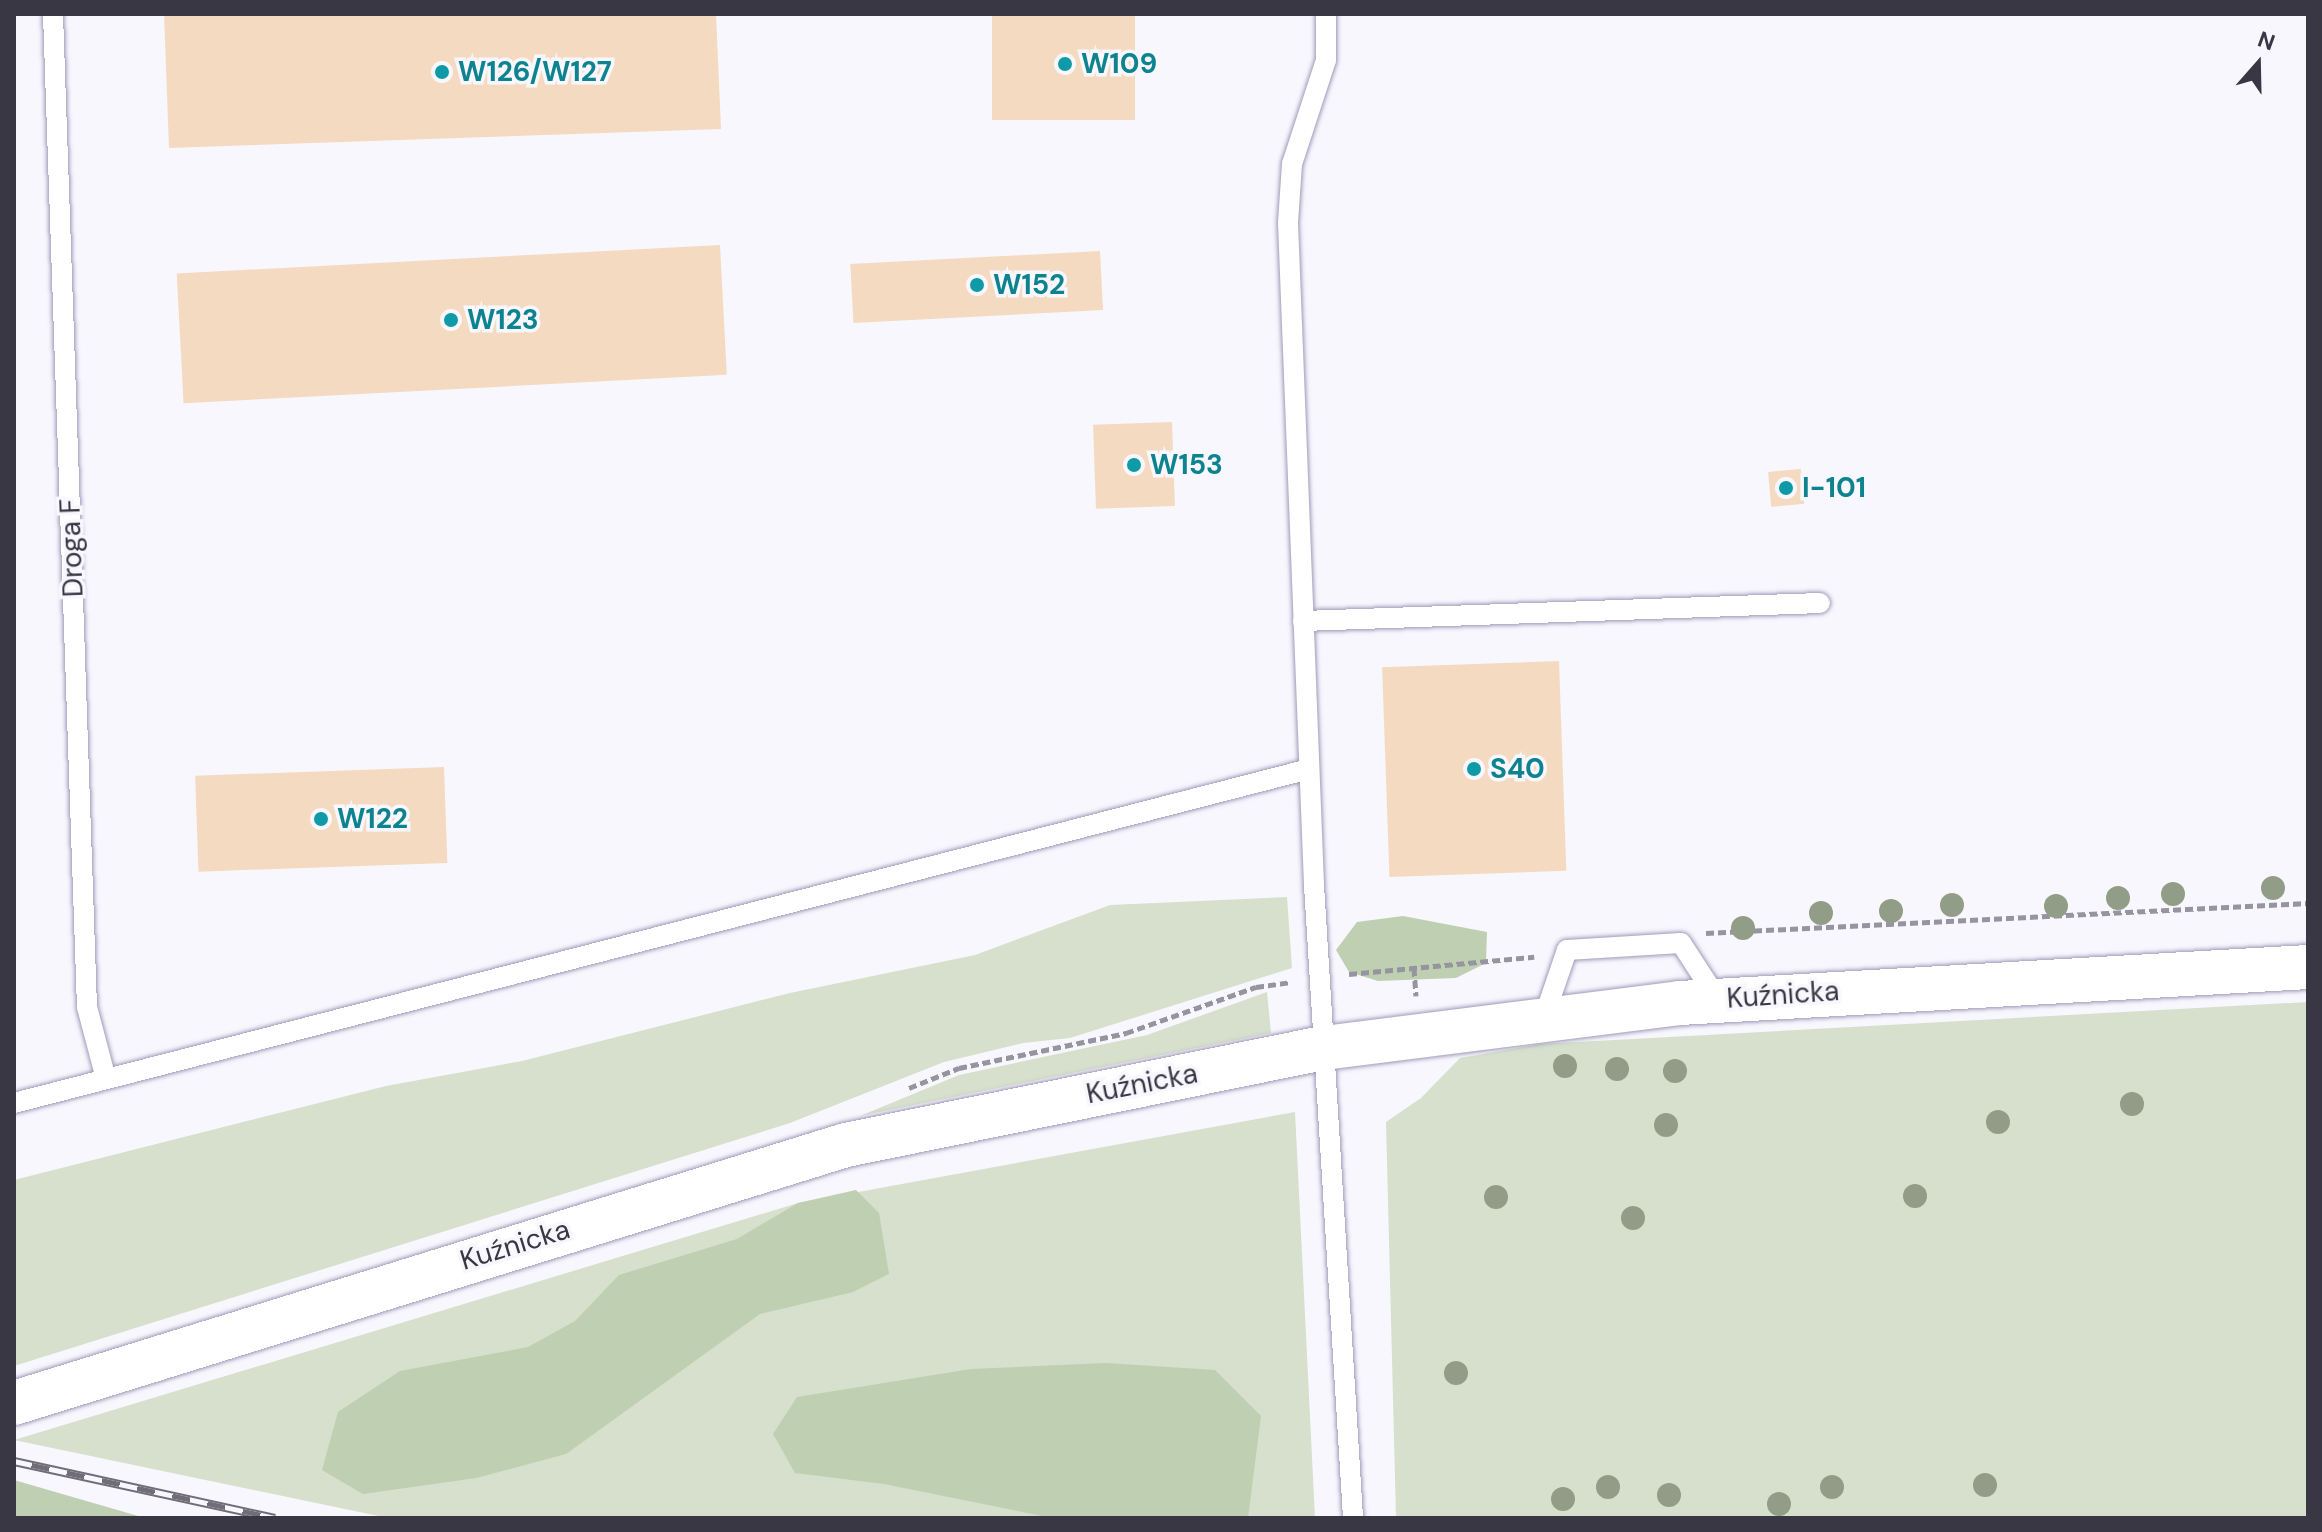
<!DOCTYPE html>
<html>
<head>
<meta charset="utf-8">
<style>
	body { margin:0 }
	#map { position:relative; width:2322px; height:1532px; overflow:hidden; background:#f8f7fe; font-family:"DM Sans",sans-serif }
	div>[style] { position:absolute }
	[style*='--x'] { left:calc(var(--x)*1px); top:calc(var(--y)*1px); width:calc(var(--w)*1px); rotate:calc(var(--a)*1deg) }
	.green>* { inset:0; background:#d6e0cd }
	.forest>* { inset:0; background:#bfcfb1 }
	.building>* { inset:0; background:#f4dac1; transform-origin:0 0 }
	.path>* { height:5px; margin-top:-2.5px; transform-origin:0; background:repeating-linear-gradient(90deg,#96949e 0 8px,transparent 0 12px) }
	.roads { filter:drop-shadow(0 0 2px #a19ab9) drop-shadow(0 0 2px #a19ab9) }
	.service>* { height:20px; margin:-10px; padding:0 10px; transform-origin:10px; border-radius:10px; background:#fff }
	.tertiary>* { height:44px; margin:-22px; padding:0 22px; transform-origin:22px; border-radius:22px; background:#fff }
	.rail>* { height:9px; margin-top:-4.5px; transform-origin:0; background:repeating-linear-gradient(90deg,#f8f7fe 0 18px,#706d79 0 36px); box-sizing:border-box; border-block:2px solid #706d79 }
	.trees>* { width:24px; height:24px; margin:-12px; border-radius:50%; background:#929d88 }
	.dots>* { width:22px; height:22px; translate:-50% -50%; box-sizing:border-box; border:4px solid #f8f7fe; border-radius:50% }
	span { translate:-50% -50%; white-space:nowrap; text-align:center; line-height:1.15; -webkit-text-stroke:7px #f8f7fe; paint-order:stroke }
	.culture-label { font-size:28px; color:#0d838f; font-weight:700 }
	.left { translate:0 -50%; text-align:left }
	.street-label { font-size:28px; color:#3a3744 }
	.frame { position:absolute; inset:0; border:16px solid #3a3744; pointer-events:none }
	.north { position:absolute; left:2218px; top:24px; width:80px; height:80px; -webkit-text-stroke:6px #f8f7fe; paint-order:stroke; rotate:20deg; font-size:22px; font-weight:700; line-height:32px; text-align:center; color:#3a3744 }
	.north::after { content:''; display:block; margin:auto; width:28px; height:36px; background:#3a3744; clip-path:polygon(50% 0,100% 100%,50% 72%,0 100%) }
</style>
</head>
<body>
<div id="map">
	<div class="green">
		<div style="clip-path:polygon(1287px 897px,1292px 968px,1070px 1038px,1023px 1043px,944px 1062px,790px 1123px,14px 1366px,14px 1180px,386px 1086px,522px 1061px,790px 993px,975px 955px,1110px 905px)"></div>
		<div style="clip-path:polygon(1267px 992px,1271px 1033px,860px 1116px,959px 1075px,1147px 1035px)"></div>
		<div style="clip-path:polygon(2308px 1002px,2308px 1518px,1396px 1518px,1386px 1122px,1421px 1098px,1460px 1058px,1541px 1044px)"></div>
		<div style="clip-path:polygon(1295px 1112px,1315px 1518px,388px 1518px,14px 1440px,798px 1203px)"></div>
	</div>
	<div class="forest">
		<div style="clip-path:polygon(1403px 916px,1487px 932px,1486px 963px,1456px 978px,1378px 981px,1349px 972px,1336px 950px,1357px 922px)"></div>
		<div style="clip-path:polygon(856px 1190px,879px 1213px,889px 1274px,853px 1292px,760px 1314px,566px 1454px,476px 1478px,363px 1494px,322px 1470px,338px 1412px,400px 1371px,528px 1347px,575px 1321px,619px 1275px,737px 1239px,798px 1203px)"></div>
		<div style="clip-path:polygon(1106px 1363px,1215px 1370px,1261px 1416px,1248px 1518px,1052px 1518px,884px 1484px,795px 1473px,773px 1434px,797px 1397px,971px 1369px)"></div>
		<div style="clip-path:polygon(14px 1480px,145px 1518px,14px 1518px)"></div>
	</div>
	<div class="building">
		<div style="clip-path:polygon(164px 14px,716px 14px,721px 129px,169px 148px)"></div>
		<div style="left:992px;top:14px;width:143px;height:106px"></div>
		<div style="left:720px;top:245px;width:130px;height:544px;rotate:87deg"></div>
		<div style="left:1100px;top:251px;width:59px;height:250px;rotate:87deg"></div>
		<div style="left:1172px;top:422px;width:84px;height:79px;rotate:88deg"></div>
		<div style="left:1801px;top:469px;width:35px;height:33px;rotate:85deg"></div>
		<div style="left:1559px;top:661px;width:210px;height:177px;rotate:88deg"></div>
		<div style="left:444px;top:767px;width:96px;height:249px;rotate:88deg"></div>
	</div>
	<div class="path">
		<div style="--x:1706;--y:933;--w:603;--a:-2.85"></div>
		<div style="--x:1414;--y:968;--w:28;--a:86"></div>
		<div style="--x:1349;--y:974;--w:186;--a:-5.3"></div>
		<div style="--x:909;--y:1088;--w:54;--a:-21.8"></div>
		<div style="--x:959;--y:1068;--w:171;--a:-11.8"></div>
		<div style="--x:1126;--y:1033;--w:138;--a:-19.5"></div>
		<div style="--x:1256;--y:987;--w:35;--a:-8"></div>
	</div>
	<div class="roads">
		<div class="service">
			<div style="--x:53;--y:14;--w:994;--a:88.04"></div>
			<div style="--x:87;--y:1007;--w:74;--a:75.2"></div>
			<div style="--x:1326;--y:14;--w:46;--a:90"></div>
			<div style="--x:1326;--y:60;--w:109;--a:108.1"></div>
			<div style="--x:1292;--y:164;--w:59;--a:93.9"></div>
			<div style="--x:1288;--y:223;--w:663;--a:87.75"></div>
			<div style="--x:1314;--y:885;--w:634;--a:86.47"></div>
			<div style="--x:1303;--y:621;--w:517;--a:-1.99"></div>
			<div style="--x:1543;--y:1020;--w:74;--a:-71.1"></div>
			<div style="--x:1567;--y:950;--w:114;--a:-3.5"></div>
			<div style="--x:1681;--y:943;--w:68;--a:57"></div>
			<div style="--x:14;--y:1103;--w:1337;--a:-14.46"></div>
		</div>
		<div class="tertiary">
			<div style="--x:14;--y:1403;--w:871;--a:-17.23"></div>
			<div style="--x:846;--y:1145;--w:488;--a:-11.5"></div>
			<div style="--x:1324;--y:1048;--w:359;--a:-7.2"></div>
			<div style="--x:1680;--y:1003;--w:629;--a:-3.28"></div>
		</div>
	</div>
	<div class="rail">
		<div style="--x:14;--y:1461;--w:267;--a:12.3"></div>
	</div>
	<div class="trees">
		<div style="left:2273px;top:888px"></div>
		<div style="left:2173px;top:894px"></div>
		<div style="left:2118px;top:898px"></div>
		<div style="left:1952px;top:905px"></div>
		<div style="left:2056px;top:906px"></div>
		<div style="left:1891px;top:911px"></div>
		<div style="left:1821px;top:913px"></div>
		<div style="left:1743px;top:928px"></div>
		<div style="left:1565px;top:1066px"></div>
		<div style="left:1617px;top:1069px"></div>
		<div style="left:1675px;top:1071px"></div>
		<div style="left:2132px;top:1104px"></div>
		<div style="left:1998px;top:1122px"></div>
		<div style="left:1666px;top:1125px"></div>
		<div style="left:1915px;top:1196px"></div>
		<div style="left:1496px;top:1197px"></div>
		<div style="left:1633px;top:1218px"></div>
		<div style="left:1456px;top:1373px"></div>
		<div style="left:1985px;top:1485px"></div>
		<div style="left:1608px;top:1487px"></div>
		<div style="left:1832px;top:1487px"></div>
		<div style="left:1669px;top:1495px"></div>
		<div style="left:1563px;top:1499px"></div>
		<div style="left:1779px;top:1504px"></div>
	</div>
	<div class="dots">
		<div style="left:1065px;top:64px;background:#0f9aa8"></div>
		<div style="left:442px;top:72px;background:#0f9aa8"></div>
		<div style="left:977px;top:285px;background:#0f9aa8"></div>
		<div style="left:451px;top:320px;background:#0f9aa8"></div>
		<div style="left:1134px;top:465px;background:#0f9aa8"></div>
		<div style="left:1786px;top:488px;background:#0f9aa8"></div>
		<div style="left:1474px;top:769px;background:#0f9aa8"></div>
		<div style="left:321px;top:819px;background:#0f9aa8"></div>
	</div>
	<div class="culture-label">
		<span class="left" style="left:1081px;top:64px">W109</span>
		<span class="left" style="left:458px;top:72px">W126/W127</span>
		<span class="left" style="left:993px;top:285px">W152</span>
		<span class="left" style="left:467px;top:320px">W123</span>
		<span class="left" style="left:1150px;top:465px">W153</span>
		<span class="left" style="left:1802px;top:488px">I-101</span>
		<span class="left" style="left:1490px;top:769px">S40</span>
		<span class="left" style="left:337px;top:819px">W122</span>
	</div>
	<div class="street-label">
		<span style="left:72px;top:548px;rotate:-92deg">Droga F</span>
		<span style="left:1783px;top:995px;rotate:-4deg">Kuźnicka</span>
		<span style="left:1142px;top:1084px;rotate:-11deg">Kuźnicka</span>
		<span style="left:515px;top:1245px;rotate:-17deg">Kuźnicka</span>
	</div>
	<div class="frame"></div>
	<div class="north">N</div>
</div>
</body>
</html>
